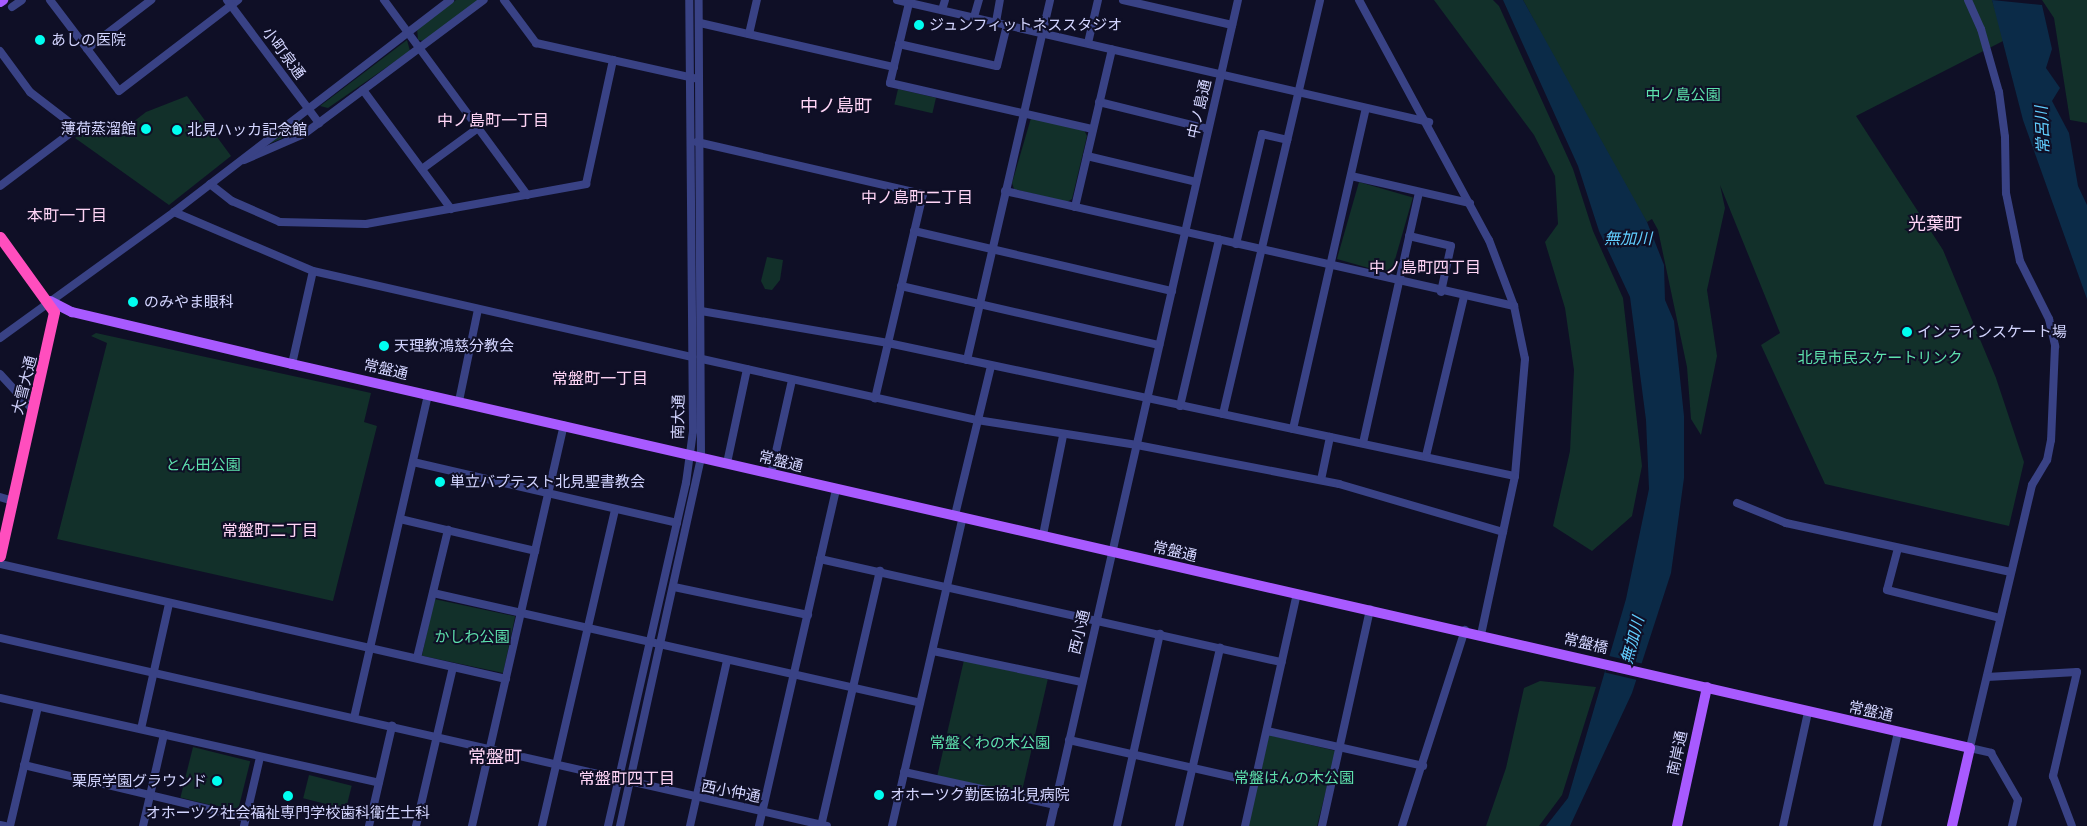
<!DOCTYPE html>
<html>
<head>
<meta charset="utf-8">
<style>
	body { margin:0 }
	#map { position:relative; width:2087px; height:826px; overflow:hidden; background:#0f0f26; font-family:"PT Sans Narrow","Noto Sans JP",sans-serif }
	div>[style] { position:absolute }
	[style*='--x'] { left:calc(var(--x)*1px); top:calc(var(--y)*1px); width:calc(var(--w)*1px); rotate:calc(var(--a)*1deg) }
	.green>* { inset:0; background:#12302a; transform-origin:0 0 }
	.water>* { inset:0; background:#0b2b48 }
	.pier>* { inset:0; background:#0f0f26; transform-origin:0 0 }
	.minor>* { height:8px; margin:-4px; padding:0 4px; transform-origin:4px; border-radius:4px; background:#394285 }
	.major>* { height:10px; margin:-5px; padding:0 5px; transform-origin:5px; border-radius:5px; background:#a85aff }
	.highway>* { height:11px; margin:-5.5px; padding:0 5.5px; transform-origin:5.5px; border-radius:5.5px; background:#ff4ebe }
	.dots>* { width:14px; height:14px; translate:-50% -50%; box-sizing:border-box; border:2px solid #0f0f26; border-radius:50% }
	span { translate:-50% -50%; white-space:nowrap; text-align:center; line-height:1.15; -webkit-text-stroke:4px #0f0f26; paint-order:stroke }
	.poi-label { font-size:15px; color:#d3d5ff }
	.left { translate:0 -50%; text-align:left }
	.right { translate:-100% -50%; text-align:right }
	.street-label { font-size:15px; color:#d3d5ff }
	.park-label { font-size:15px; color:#5de1ac }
	.neighbourhood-label { font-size:16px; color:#ffd5f6 }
	.water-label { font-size:16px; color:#61ceff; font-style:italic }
	.quarter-label { font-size:18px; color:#ffd5f6 }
</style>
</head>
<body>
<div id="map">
	<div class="green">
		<div style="clip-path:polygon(456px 0,479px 0,424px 41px,418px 40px,417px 28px)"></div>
		<div style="clip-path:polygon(1434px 0,1493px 0,1499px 6px,1573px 169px,1593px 231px,1623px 298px,1642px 466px,1632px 516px,1592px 551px,1553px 526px,1570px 451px,1574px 370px,1565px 308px,1545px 242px,1558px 224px,1555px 176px,1534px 135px)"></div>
		<div style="clip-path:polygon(1523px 0,1992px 0,2005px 40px,1856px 116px,1943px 250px,1996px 378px,2024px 462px,2009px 526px,1825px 484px,1761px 345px,1780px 333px,1720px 185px,1725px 208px,1707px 290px,1717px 356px,1701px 435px,1691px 419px,1687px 367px,1658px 230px,1652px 219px,1647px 222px,1624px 188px)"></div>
		<div style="clip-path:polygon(2042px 0,2087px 0,2087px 123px,2070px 120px,2054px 18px)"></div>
		<div style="clip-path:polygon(407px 40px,410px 51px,328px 108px,320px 106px)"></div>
		<div style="left:898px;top:89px;width:39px;height:16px;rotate:13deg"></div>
		<div style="clip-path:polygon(187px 96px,231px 156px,169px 205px,75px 138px,96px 123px,119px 133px,146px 112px)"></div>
		<div style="clip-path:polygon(1031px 118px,1084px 130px,1087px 136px,1072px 199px,1067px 202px,1014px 189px,1012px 183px)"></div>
		<div style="clip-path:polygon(301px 119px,305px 122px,300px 131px,266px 145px)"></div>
		<div style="left:1359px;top:182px;width:56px;height:80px;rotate:16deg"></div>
		<div style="clip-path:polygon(767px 257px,783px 260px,780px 280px,772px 290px,765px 289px,761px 281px)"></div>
		<div style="clip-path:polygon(96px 333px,371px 393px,364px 422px,377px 426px,333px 601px,57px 539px,107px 343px,91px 336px)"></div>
		<div style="left:434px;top:599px;width:83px;height:58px;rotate:12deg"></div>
		<div style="left:964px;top:660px;width:86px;height:120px;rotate:13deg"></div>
		<div style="clip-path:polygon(1540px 681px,1596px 687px,1562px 795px,1539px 826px,1486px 826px,1506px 768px,1524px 688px)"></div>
		<div style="clip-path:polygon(1269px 735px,1336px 751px,1317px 826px,1248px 826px)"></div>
		<div style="left:193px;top:747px;width:59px;height:52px;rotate:14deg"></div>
		<div style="left:309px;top:775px;width:44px;height:24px;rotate:14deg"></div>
	</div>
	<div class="water">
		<div style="clip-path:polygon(1503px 0,1523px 0,1647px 222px,1664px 265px,1665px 300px,1674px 321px,1684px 416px,1684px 478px,1671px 573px,1632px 693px,1570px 826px,1546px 826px,1568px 798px,1626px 599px,1649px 489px,1646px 420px,1630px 297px,1599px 231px,1578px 166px)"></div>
		<div style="clip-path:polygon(1992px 0,2042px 5px,2052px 49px,2046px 68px,2060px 88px,2052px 101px,2069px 133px,2078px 186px,2087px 205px,2087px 299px,2023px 120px)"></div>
	</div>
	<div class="pier">
		<div style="left:1609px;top:656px;width:37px;height:17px;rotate:13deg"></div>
	</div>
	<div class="minor">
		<div style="--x:50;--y:0;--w:114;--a:52.8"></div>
		<div style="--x:119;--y:91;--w:150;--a:-37.4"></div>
		<div style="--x:227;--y:0;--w:154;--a:53.2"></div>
		<div style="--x:384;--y:0;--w:242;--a:53.7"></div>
		<div style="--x:504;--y:0;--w:54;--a:53.3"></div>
		<div style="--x:536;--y:43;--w:162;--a:12.5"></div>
		<div style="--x:897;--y:0;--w:546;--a:12.92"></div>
		<div style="--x:1123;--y:0;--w:112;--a:12.9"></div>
		<div style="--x:1359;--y:0;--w:273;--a:61.6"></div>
		<div style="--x:1489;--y:240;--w:71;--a:69.3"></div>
		<div style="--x:1514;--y:306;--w:54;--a:78.3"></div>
		<div style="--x:1525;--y:359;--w:117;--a:94.9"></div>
		<div style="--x:1515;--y:476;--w:162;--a:102.1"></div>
		<div style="--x:1968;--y:0;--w:32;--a:66"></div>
		<div style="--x:1981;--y:29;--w:66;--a:74.1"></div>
		<div style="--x:1999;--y:92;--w:45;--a:82.4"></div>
		<div style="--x:2005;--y:137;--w:56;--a:89"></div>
		<div style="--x:2006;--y:193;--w:69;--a:78.4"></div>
		<div style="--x:2020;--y:261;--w:65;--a:63.4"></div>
		<div style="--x:2049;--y:319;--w:28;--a:77"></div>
		<div style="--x:2055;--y:346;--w:94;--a:92.4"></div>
		<div style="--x:2051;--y:440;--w:20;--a:101"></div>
		<div style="--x:2047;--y:460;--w:29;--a:121"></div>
		<div style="--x:2032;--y:485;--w:270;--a:103.3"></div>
		<div style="--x:1970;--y:748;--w:22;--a:13"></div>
		<div style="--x:1991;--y:753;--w:54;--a:60.1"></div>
		<div style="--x:2018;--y:800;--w:27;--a:103"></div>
		<div style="--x:909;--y:3;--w:82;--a:103.4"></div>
		<div style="--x:890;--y:83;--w:208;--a:12.8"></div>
		<div style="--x:12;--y:7;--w:12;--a:-35"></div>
		<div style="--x:942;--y:10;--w:10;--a:-73"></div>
		<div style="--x:974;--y:17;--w:18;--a:-74"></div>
		<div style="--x:996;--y:22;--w:22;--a:-80"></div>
		<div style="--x:700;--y:23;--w:199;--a:12.8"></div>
		<div style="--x:749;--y:34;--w:35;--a:-77"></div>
		<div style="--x:1088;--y:43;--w:44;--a:-76.9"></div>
		<div style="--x:899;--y:44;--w:100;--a:12.7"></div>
		<div style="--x:997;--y:66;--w:42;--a:-76.3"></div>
		<div style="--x:87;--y:49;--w:81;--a:-37.4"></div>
		<div style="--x:0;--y:51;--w:51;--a:53.8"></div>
		<div style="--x:30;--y:92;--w:59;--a:37.5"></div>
		<div style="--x:77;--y:128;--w:96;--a:143"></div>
		<div style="--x:363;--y:90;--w:148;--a:53.5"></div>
		<div style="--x:1099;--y:102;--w:112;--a:13.9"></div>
		<div style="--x:697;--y:142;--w:232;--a:13"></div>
		<div style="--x:923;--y:194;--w:210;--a:103.2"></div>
		<div style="--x:1087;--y:156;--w:112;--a:13.4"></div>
		<div style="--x:244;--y:160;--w:65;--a:-23.4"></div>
		<div style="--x:304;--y:134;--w:224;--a:-36.7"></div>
		<div style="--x:422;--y:169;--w:69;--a:-36.2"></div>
		<div style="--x:1351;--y:176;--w:122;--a:12.8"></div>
		<div style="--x:210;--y:184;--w:28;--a:38"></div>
		<div style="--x:232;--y:201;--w:52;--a:23.6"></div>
		<div style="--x:280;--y:222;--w:86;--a:1.3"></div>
		<div style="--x:366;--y:224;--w:224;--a:-10.3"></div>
		<div style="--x:586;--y:184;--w:127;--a:-77.7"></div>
		<div style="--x:1005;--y:191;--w:522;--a:12.73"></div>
		<div style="--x:1075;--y:207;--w:162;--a:-76.8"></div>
		<div style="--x:174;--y:212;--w:151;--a:23"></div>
		<div style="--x:313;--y:271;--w:389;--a:12.8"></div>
		<div style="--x:914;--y:231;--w:265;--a:13.1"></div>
		<div style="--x:1409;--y:236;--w:43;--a:13.4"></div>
		<div style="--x:1451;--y:246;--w:47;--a:102.3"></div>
		<div style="--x:1236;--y:244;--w:113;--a:-76.7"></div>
		<div style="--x:1262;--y:134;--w:26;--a:13"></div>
		<div style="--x:901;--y:286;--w:265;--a:12.9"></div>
		<div style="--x:701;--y:311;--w:190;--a:9.7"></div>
		<div style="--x:888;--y:343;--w:641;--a:11.98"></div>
		<div style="--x:0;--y:338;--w:215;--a:-35.9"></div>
		<div style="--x:174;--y:212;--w:348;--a:-37.5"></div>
		<div style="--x:702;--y:359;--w:282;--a:12.5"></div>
		<div style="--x:977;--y:420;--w:162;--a:8.9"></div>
		<div style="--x:1137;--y:445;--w:206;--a:10.9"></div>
		<div style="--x:1339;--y:484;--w:171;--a:16.3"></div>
		<div style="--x:967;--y:360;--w:369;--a:-77"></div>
		<div style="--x:292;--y:364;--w:95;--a:-77.3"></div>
		<div style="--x:0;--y:374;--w:49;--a:47.5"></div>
		<div style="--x:459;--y:401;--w:94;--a:-78.3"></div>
		<div style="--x:1180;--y:406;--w:171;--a:-76.8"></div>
		<div style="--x:1223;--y:414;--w:425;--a:-76.8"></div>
		<div style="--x:1293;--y:429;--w:329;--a:-77.2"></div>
		<div style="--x:1363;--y:443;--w:257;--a:-77.4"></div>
		<div style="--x:1426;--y:456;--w:164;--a:-76.6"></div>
		<div style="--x:413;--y:462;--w:271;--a:13"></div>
		<div style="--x:727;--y:463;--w:96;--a:-78"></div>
		<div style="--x:771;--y:474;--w:96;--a:-77.4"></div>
		<div style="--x:1321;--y:480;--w:44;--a:-78.2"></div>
		<div style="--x:0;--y:497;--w:14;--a:17"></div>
		<div style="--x:1737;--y:503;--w:53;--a:22.2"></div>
		<div style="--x:1786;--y:523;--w:230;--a:12.3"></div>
		<div style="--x:955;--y:515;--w:153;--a:-76.4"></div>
		<div style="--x:400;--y:519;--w:139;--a:13.3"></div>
		<div style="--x:1043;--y:535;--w:101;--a:-78.6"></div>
		<div style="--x:1898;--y:548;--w:43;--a:104.7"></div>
		<div style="--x:1887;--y:590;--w:116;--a:13.9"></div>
		<div style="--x:820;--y:559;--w:473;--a:12.6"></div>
		<div style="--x:0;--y:564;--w:519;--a:12.8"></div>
		<div style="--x:674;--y:587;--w:137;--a:11.8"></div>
		<div style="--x:433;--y:593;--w:499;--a:12.7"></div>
		<div style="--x:0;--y:638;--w:848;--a:12.81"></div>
		<div style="--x:933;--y:651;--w:152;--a:11.8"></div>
		<div style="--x:417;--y:658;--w:132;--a:-76.4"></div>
		<div style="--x:1987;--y:677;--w:90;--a:-3.2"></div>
		<div style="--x:2077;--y:672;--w:107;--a:103"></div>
		<div style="--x:2053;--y:776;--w:53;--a:69.2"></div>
		<div style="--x:0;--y:698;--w:388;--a:12.6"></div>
		<div style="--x:354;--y:718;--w:332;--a:-77.1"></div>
		<div style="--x:141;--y:729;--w:128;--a:-77.4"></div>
		<div style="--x:1267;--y:731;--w:160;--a:12.6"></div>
		<div style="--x:1069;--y:740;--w:191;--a:12.7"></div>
		<div style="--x:24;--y:765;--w:228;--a:13.4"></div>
		<div style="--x:904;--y:772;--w:155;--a:12.3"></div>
		<div style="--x:0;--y:825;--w:5;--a:11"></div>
		<div style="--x:10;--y:826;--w:122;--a:-76.8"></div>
		<div style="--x:143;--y:826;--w:94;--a:-77.1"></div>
		<div style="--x:244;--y:826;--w:71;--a:-76.9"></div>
		<div style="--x:369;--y:826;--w:103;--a:-77"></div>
		<div style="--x:416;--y:826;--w:163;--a:-76.9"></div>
		<div style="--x:472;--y:826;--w:411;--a:-77.1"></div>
		<div style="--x:542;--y:826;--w:325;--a:-77"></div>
		<div style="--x:608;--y:826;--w:352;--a:-77.2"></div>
		<div style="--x:686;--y:483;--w:52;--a:-82.3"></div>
		<div style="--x:693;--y:431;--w:431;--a:-90.5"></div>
		<div style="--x:620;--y:826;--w:378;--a:-77.6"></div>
		<div style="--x:701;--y:457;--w:457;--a:-90.3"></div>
		<div style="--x:690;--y:826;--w:169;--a:-77.4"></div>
		<div style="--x:759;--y:826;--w:345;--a:-77.1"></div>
		<div style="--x:821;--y:826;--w:262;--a:-77"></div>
		<div style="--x:892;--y:826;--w:317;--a:-77.1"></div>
		<div style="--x:1050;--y:826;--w:847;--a:-77.18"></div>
		<div style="--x:1117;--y:826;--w:197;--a:-77.4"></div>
		<div style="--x:1179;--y:826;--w:183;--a:-77"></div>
		<div style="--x:1245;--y:826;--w:238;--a:-77.4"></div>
		<div style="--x:1322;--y:826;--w:222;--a:-77.5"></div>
		<div style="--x:1402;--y:826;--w:206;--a:-72.2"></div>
		<div style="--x:1783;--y:826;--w:117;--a:-77.6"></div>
		<div style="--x:1877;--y:826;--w:96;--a:-77.4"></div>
	</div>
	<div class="major">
		<div style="--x:0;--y:2;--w:4;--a:-34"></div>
		<div style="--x:50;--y:301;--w:25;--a:27"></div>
		<div style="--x:72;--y:312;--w:226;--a:13.3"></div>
		<div style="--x:292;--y:364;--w:1721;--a:12.89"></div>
		<div style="--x:1970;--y:748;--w:80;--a:103"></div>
		<div style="--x:1677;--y:826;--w:142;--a:-77.8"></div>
	</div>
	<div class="highway">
		<div style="--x:0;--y:237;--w:92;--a:54.2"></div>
		<div style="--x:54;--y:312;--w:250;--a:102.5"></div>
	</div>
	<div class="dots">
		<div style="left:919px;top:25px;background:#00fef0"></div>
		<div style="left:40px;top:40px;background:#00fef0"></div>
		<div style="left:146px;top:129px;background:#00fef0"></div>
		<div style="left:177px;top:130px;background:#00fef0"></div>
		<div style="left:133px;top:302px;background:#00fef0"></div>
		<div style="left:1907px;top:332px;background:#00fef0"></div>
		<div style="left:384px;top:346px;background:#00fef0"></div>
		<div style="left:440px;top:482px;background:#00fef0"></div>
		<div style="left:217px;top:781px;background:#00fef0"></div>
		<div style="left:879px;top:795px;background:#00fef0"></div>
		<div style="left:288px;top:796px;background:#00fef0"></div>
	</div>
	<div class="poi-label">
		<span class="left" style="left:929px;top:25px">ジュンフィットネススタジオ</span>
		<span class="left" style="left:51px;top:40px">あしの医院</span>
		<span class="right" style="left:136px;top:129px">薄荷蒸溜館</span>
		<span class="left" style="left:187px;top:130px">北見ハッカ記念館</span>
		<span class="left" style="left:144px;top:302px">のみやま眼科</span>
		<span class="left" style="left:1917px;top:332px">インラインスケート場</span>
		<span class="left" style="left:394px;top:346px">天理教鴻慈分教会</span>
		<span class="left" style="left:450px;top:482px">単立バプテスト北見聖書教会</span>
		<span class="right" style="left:207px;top:781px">栗原学園グラウンド</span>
		<span class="left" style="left:890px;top:795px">オホーツク勤医協北見病院</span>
		<span style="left:288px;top:813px">オホーツク社会福祉専門学校歯科衛生士科</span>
	</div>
	<div class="street-label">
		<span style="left:284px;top:53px;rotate:53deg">小町泉通</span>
		<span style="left:1199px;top:109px;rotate:-77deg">中ノ島通</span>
		<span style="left:386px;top:369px;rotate:13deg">常盤通</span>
		<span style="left:24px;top:385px;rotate:-76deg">大雪大通</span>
		<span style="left:678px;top:417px;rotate:-89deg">南大通</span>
		<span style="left:781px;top:461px;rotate:14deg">常盤通</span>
		<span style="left:1175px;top:551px;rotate:13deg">常盤通</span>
		<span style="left:1079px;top:632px;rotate:-77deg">西小通</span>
		<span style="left:1586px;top:643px;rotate:13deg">常盤橋</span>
		<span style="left:1871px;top:711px;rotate:12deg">常盤通</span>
		<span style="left:1677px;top:753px;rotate:-78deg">南岸通</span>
		<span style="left:731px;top:791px;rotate:11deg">西小仲通</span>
	</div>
	<div class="park-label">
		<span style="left:1683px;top:95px">中ノ島公園</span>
		<span style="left:1880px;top:358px">北見市民スケートリンク</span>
		<span style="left:203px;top:465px">とん田公園</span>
		<span style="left:472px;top:637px">かしわ公園</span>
		<span style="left:990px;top:743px">常盤くわの木公園</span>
		<span style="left:1294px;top:778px">常盤はんの木公園</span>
	</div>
	<div class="neighbourhood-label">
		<span style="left:493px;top:120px">中ノ島町一丁目</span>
		<span style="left:917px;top:197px">中ノ島町二丁目</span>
		<span style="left:67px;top:215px">本町一丁目</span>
		<span style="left:1425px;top:267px">中ノ島町四丁目</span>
		<span style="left:600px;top:378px">常盤町一丁目</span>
		<span style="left:270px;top:530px">常盤町二丁目</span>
		<span style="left:627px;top:778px">常盤町四丁目</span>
	</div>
	<div class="water-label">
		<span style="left:2042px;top:130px;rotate:-93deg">常呂川</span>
		<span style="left:1628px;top:238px">無加川</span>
		<span style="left:1632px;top:640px;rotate:-75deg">無加川</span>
	</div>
	<div class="quarter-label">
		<span style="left:836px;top:106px">中ノ島町</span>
		<span style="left:1935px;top:224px">光葉町</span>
		<span style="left:495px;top:757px">常盤町</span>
	</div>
</div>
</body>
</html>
